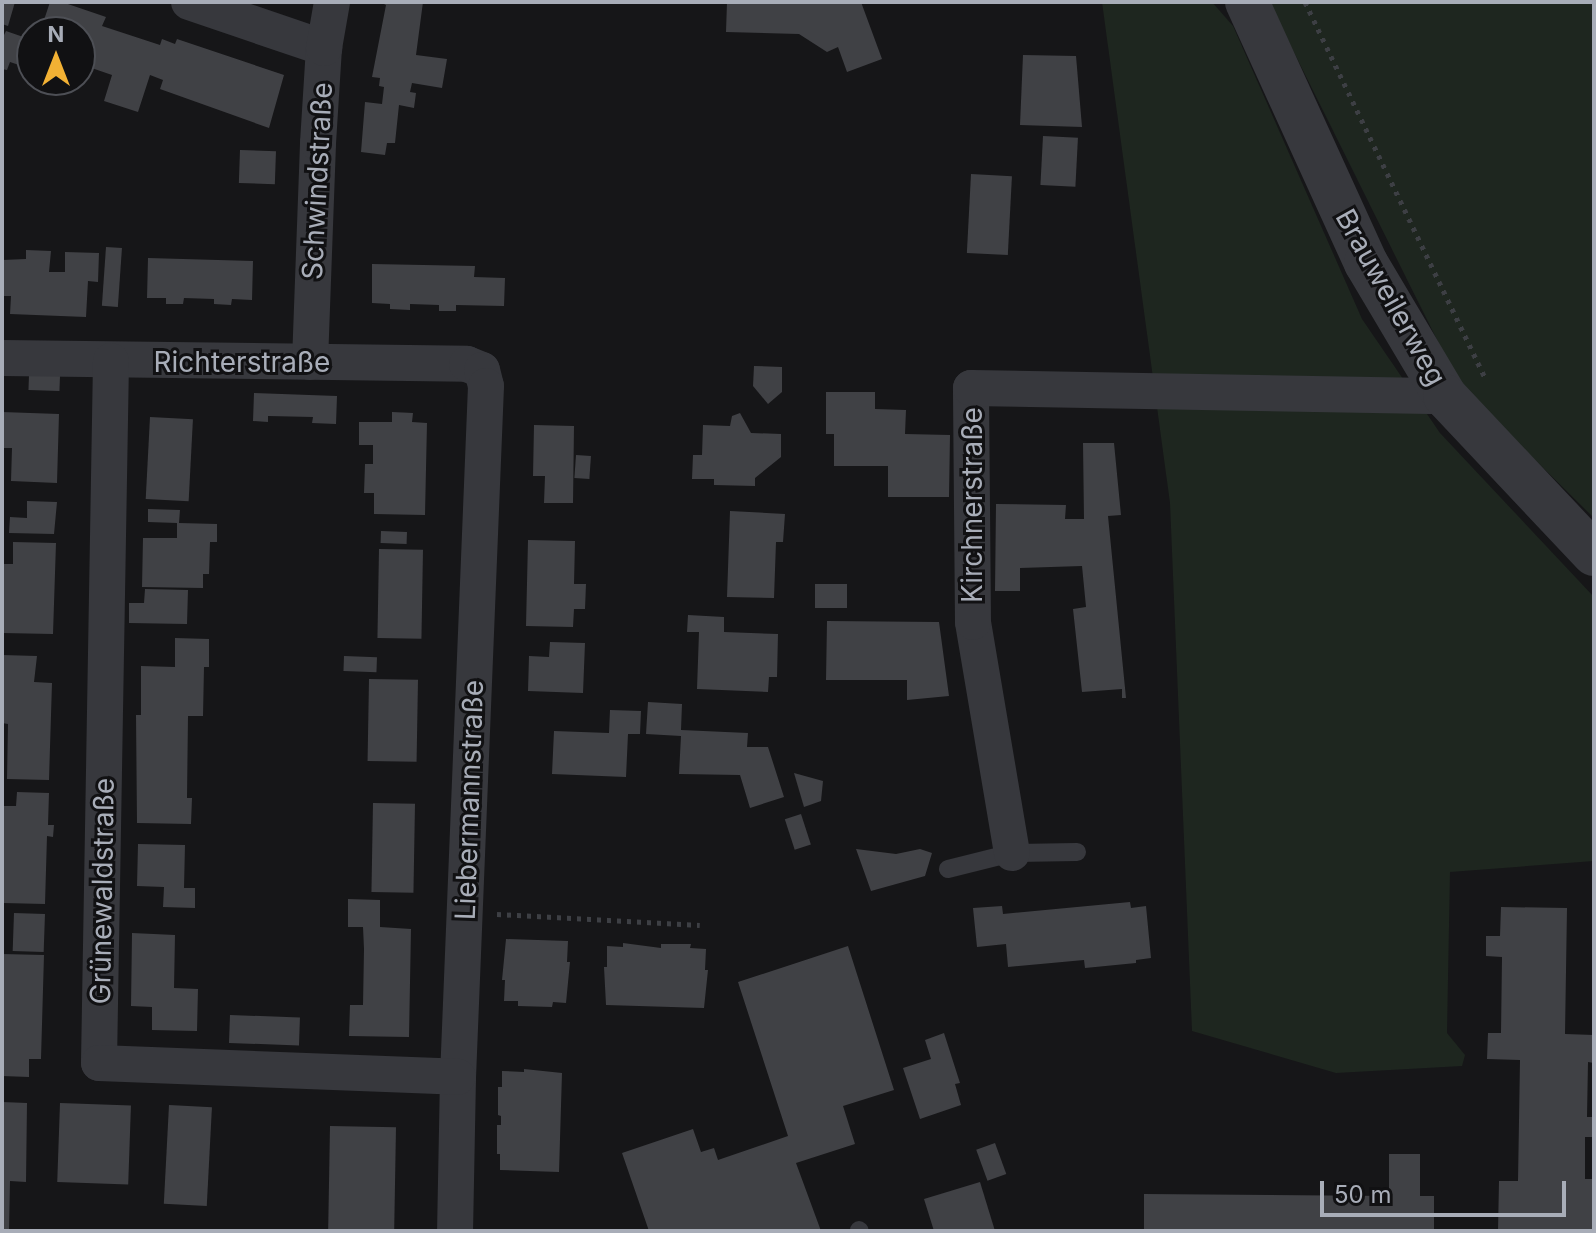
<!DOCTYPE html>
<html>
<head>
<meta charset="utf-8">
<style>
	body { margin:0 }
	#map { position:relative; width:1596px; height:1233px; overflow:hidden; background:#161618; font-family:Inter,sans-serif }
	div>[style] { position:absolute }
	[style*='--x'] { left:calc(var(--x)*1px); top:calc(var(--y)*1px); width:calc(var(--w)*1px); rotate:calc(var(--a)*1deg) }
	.green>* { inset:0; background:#1e261f }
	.building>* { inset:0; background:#404145; transform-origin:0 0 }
	.path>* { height:5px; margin-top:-2.5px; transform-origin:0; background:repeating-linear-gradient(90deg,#3d3f44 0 4px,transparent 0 10px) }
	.service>* { height:18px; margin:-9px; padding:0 9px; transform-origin:9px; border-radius:9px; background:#37383d }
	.minor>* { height:36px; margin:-18px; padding:0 18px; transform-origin:18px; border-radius:18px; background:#37383d }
	.tertiary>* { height:44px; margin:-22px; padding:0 22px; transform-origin:22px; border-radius:22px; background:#37383d }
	span { translate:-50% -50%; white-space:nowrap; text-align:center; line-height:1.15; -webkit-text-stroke:6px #111113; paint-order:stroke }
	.street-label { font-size:28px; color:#a8adb8 }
	.frame { position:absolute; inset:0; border:4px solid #a8adb8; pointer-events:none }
	.north { position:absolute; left:16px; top:16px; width:80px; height:80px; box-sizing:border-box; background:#111113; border:2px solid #4d4f55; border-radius:50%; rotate:0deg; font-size:22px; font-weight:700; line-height:32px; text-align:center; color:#a8adb8 }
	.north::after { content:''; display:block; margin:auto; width:28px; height:36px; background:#f2b134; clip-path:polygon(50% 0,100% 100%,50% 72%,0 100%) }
	.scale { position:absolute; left:1320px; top:1181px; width:246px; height:36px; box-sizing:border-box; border:4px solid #a8adb8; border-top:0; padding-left:10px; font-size:24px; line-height:28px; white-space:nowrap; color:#a8adb8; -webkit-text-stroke:6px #111113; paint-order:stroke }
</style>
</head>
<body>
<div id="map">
	<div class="green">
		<div style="clip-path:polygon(1102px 2px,1212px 2px,1233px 26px,1362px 319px,1440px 433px,1594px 597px,1594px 861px,1450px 872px,1447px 1033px,1465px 1055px,1462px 1066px,1336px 1073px,1192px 1031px,1170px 503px)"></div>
		<div style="clip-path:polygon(1269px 2px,1594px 2px,1594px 518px,1460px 386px)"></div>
	</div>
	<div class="building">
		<div style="clip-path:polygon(2px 2px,15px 2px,8px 26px,2px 24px)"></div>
		<div style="clip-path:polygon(50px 2px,62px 2px,106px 17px,102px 26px,160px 45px,162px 39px,175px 44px,177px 39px,284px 75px,269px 128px,160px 89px,163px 80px,150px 75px,138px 112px,104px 101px,112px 75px,80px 64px,80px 32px,52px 32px,55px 23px,44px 20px)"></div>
		<div style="clip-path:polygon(380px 2px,423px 2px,416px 55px,447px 59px,442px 88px,412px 83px,410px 92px,416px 93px,414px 108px,399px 105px,395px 143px,387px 143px,385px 155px,361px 152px,365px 102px,382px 104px,384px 87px,379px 86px,380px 78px,372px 77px,386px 5px)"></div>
		<div style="clip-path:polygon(727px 2px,861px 2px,882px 59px,847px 72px,838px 47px,827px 52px,799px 34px,726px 32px)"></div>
		<div style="clip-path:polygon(6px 31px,32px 40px,28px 68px,10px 62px,7px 70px,2px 69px,2px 39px)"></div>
		<div style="clip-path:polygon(1023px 55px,1076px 56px,1082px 127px,1020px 125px)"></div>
		<div style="left:1043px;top:136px;width:35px;height:49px;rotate:3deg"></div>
		<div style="left:240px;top:150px;width:36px;height:33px;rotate:2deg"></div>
		<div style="left:971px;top:174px;width:41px;height:79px;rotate:3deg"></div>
		<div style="left:106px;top:247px;width:16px;height:59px;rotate:4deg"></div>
		<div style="clip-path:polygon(26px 250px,51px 251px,49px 272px,65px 272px,65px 252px,99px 253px,98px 282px,88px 281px,86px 317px,10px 314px,11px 296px,2px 296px,2px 260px,26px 259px)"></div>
		<div style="clip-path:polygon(148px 258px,253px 261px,252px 300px,232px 299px,231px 305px,214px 304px,214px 299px,184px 298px,183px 304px,166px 304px,166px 298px,147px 298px)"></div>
		<div style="clip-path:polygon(372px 264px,475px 266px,474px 277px,505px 278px,504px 306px,456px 305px,456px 311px,439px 311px,439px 305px,410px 304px,410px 310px,390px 309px,390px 304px,372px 303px)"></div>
		<div style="clip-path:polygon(754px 366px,782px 367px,782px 392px,768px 404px,753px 386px)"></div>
		<div style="left:29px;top:375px;width:31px;height:15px;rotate:2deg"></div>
		<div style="clip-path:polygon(826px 392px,875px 392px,875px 409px,906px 410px,905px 434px,950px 435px,949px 497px,888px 497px,888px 466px,834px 466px,834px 434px,826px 434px)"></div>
		<div style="clip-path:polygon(254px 393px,337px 396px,336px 424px,312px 423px,313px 417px,268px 416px,268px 422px,253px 421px)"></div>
		<div style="clip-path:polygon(2px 412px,59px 414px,57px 483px,11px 481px,12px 448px,2px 448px)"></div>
		<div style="clip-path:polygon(392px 412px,413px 413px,412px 422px,427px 423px,425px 515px,374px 514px,374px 493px,364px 493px,365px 464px,373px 464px,373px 445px,359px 445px,359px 422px,392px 422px)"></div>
		<div style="clip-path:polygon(740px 413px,751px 433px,781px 434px,781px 457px,755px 478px,755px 486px,714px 485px,714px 479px,692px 479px,693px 455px,702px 455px,703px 425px,730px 426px,732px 416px)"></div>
		<div style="left:150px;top:417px;width:43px;height:82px;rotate:3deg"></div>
		<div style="clip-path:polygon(534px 425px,574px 426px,573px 503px,544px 503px,545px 476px,533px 476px)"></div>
		<div style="clip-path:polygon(1083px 443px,1114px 443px,1121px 515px,1108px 516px,1126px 698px,1122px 698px,1122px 689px,1082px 692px,1073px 609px,1086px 607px,1082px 566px,1020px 568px,1020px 591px,995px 591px,996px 504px,1066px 505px,1065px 519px,1084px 519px)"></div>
		<div style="left:576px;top:455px;width:15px;height:23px;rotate:4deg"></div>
		<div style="clip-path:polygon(27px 501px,57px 502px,54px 534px,9px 533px,10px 517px,27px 518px)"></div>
		<div style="clip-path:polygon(148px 509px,180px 510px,179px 523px,217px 524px,217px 542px,210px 542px,209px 574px,203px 574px,203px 588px,142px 587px,143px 538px,177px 538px,177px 523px,148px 522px)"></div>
		<div style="clip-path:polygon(730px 511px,785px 514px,783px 542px,776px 542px,774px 598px,727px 597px)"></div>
		<div style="left:381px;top:531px;width:26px;height:12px;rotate:2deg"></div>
		<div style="clip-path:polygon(528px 540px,575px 541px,574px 584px,586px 584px,585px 609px,574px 609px,573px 627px,526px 626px)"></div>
		<div style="clip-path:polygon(13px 542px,56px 543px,53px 634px,2px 633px,2px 564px,13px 564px)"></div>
		<div style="left:379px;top:549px;width:44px;height:89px;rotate:1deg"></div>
		<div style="left:815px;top:584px;width:32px;height:24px"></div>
		<div style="clip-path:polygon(145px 589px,188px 590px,187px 624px,129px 623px,129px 603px,144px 603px)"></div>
		<div style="clip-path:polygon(688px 615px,724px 617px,724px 632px,778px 634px,777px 677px,769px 677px,768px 692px,697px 689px,699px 632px,687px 632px)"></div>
		<div style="clip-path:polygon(827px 621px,939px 622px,949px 696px,907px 700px,907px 680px,826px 680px)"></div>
		<div style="clip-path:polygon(175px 638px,209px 639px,209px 667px,204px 667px,203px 716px,188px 716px,187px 798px,192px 798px,191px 824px,137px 823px,136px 715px,141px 715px,141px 666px,175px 667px)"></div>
		<div style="clip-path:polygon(550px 642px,585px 643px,583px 693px,528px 691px,529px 656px,549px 657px)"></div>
		<div style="clip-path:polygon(2px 655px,37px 656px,34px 682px,52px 683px,49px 780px,7px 779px,8px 724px,2px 723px)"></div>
		<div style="left:344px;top:656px;width:33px;height:15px;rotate:2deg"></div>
		<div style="left:369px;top:679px;width:49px;height:82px;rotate:1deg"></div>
		<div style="clip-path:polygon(648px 702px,682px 704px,681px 730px,748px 733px,747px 747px,768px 747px,784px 797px,750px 808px,740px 775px,679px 774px,681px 736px,646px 734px)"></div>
		<div style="clip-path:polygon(610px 710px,641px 711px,640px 734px,628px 734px,626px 777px,552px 774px,554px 731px,609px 733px)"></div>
		<div style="clip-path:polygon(794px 773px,823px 781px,821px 801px,804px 807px)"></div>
		<div style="clip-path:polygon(17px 792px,49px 793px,48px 825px,54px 825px,53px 837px,47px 836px,45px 904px,3px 903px,2px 806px,16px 806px)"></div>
		<div style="left:373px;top:803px;width:42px;height:89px;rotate:1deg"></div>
		<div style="left:801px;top:814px;width:32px;height:17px;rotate:72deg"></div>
		<div style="clip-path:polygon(138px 844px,185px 845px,184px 888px,195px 888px,195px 908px,163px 907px,164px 887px,137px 886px)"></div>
		<div style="clip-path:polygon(856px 849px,896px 854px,920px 849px,932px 853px,925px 876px,871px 891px)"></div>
		<div style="clip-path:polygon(348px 899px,380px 900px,380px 927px,411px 929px,409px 1037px,349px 1036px,350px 1005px,363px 1005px,364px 949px,363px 927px,348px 927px)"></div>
		<div style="clip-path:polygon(1130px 902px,1131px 908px,1146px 906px,1151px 958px,1136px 960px,1136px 963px,1085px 968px,1084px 960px,1008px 967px,1006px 944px,977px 947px,973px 908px,1002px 906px,1003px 914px)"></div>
		<div style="clip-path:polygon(1501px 907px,1567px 908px,1565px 1034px,1594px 1035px,1594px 1063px,1588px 1062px,1587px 1117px,1594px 1117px,1594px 1137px,1585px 1137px,1585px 1179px,1594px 1179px,1594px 1231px,1498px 1231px,1499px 1181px,1518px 1181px,1520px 1060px,1487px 1059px,1488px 1033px,1501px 1033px,1502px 957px,1486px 956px,1486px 936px,1500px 936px)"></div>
		<div style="left:14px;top:913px;width:31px;height:38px;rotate:2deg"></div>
		<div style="clip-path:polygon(132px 933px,175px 935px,174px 988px,198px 989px,197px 1031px,152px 1030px,152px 1007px,131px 1006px)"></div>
		<div style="clip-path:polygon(506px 939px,568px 941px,567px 962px,570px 962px,566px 1003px,553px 1002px,552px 1007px,518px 1006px,518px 1001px,504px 1001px,505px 980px,502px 980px)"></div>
		<div style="clip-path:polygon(623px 943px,661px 948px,661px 944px,691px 944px,690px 948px,706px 949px,705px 970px,708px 970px,704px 1008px,606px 1005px,604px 967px,607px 967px,607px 946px,623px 947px)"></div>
		<div style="clip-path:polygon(848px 946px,894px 1090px,843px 1106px,855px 1144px,796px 1163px,821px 1231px,649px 1231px,622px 1153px,693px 1129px,701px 1152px,714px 1148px,718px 1160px,788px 1136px,738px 982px)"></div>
		<div style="clip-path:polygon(2px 954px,44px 955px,41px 1059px,29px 1059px,29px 1077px,2px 1076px)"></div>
		<div style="left:230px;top:1015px;width:70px;height:28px;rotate:2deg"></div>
		<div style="clip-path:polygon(944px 1033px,960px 1083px,955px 1084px,961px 1105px,920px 1119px,903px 1068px,931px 1059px,925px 1040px)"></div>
		<div style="clip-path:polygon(524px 1069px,562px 1073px,559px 1172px,500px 1170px,500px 1154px,497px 1154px,497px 1125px,501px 1125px,501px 1116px,498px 1115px,498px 1087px,502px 1087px,502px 1071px,524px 1072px)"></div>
		<div style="clip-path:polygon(2px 1102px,27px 1103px,26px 1182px,10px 1181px,9px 1231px,2px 1231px)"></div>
		<div style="left:60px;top:1103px;width:71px;height:79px;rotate:2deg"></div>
		<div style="left:169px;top:1105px;width:43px;height:99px;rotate:3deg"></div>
		<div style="left:330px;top:1126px;width:66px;height:105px;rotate:1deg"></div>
		<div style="left:995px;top:1143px;width:33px;height:20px;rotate:70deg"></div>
		<div style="clip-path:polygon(1389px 1154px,1420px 1154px,1420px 1196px,1434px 1196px,1434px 1231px,1144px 1231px,1144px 1194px,1389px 1196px)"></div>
		<div style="clip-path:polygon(980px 1182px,995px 1231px,934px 1231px,924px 1199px)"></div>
	</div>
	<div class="path">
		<div style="--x:1305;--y:2;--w:419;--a:64.4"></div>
		<div style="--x:497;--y:914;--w:203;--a:3.1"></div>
	</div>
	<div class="service">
		<div style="--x:948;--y:869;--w:66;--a:-14"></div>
		<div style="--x:1012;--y:853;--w:65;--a:-0.9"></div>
		<div style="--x:859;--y:1230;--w:1;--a:45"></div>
	</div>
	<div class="minor">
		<div style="--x:189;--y:2;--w:143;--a:18.8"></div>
		<div style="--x:2;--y:358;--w:465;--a:0.7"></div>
		<div style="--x:467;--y:364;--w:16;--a:22"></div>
		<div style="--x:482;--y:370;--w:16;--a:76"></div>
		<div style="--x:486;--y:386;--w:692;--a:92.32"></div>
		<div style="--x:458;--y:1077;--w:154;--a:91.1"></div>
		<div style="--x:111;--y:361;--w:702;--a:90.98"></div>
		<div style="--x:99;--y:1063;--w:359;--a:2.2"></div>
		<div style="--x:310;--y:362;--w:219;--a:-87.9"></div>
		<div style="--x:318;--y:143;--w:95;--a:-86.4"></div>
		<div style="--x:324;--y:48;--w:47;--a:-80.1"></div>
		<div style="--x:1012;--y:853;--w:234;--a:-99.6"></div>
		<div style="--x:973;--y:622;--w:234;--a:-90.5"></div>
		<div style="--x:971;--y:388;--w:474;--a:1"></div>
	</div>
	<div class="tertiary">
		<div style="--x:1247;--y:2;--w:287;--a:65.5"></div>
		<div style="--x:1366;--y:263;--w:155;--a:59.3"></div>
		<div style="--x:1445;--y:396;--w:217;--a:46.7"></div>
	</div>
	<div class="street-label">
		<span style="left:317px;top:181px;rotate:-87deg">Schwindstraße</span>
		<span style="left:1391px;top:297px;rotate:61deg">Brauweilerweg</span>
		<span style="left:242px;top:362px">Richterstraße</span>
		<span style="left:972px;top:505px;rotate:-90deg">Kirchnerstraße</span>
		<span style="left:469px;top:800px;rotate:-88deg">Liebermannstraße</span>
		<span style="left:102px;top:891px;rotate:-89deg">Grünewaldstraße</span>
	</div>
	<div class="frame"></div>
	<div class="north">N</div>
	<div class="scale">50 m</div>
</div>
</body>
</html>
